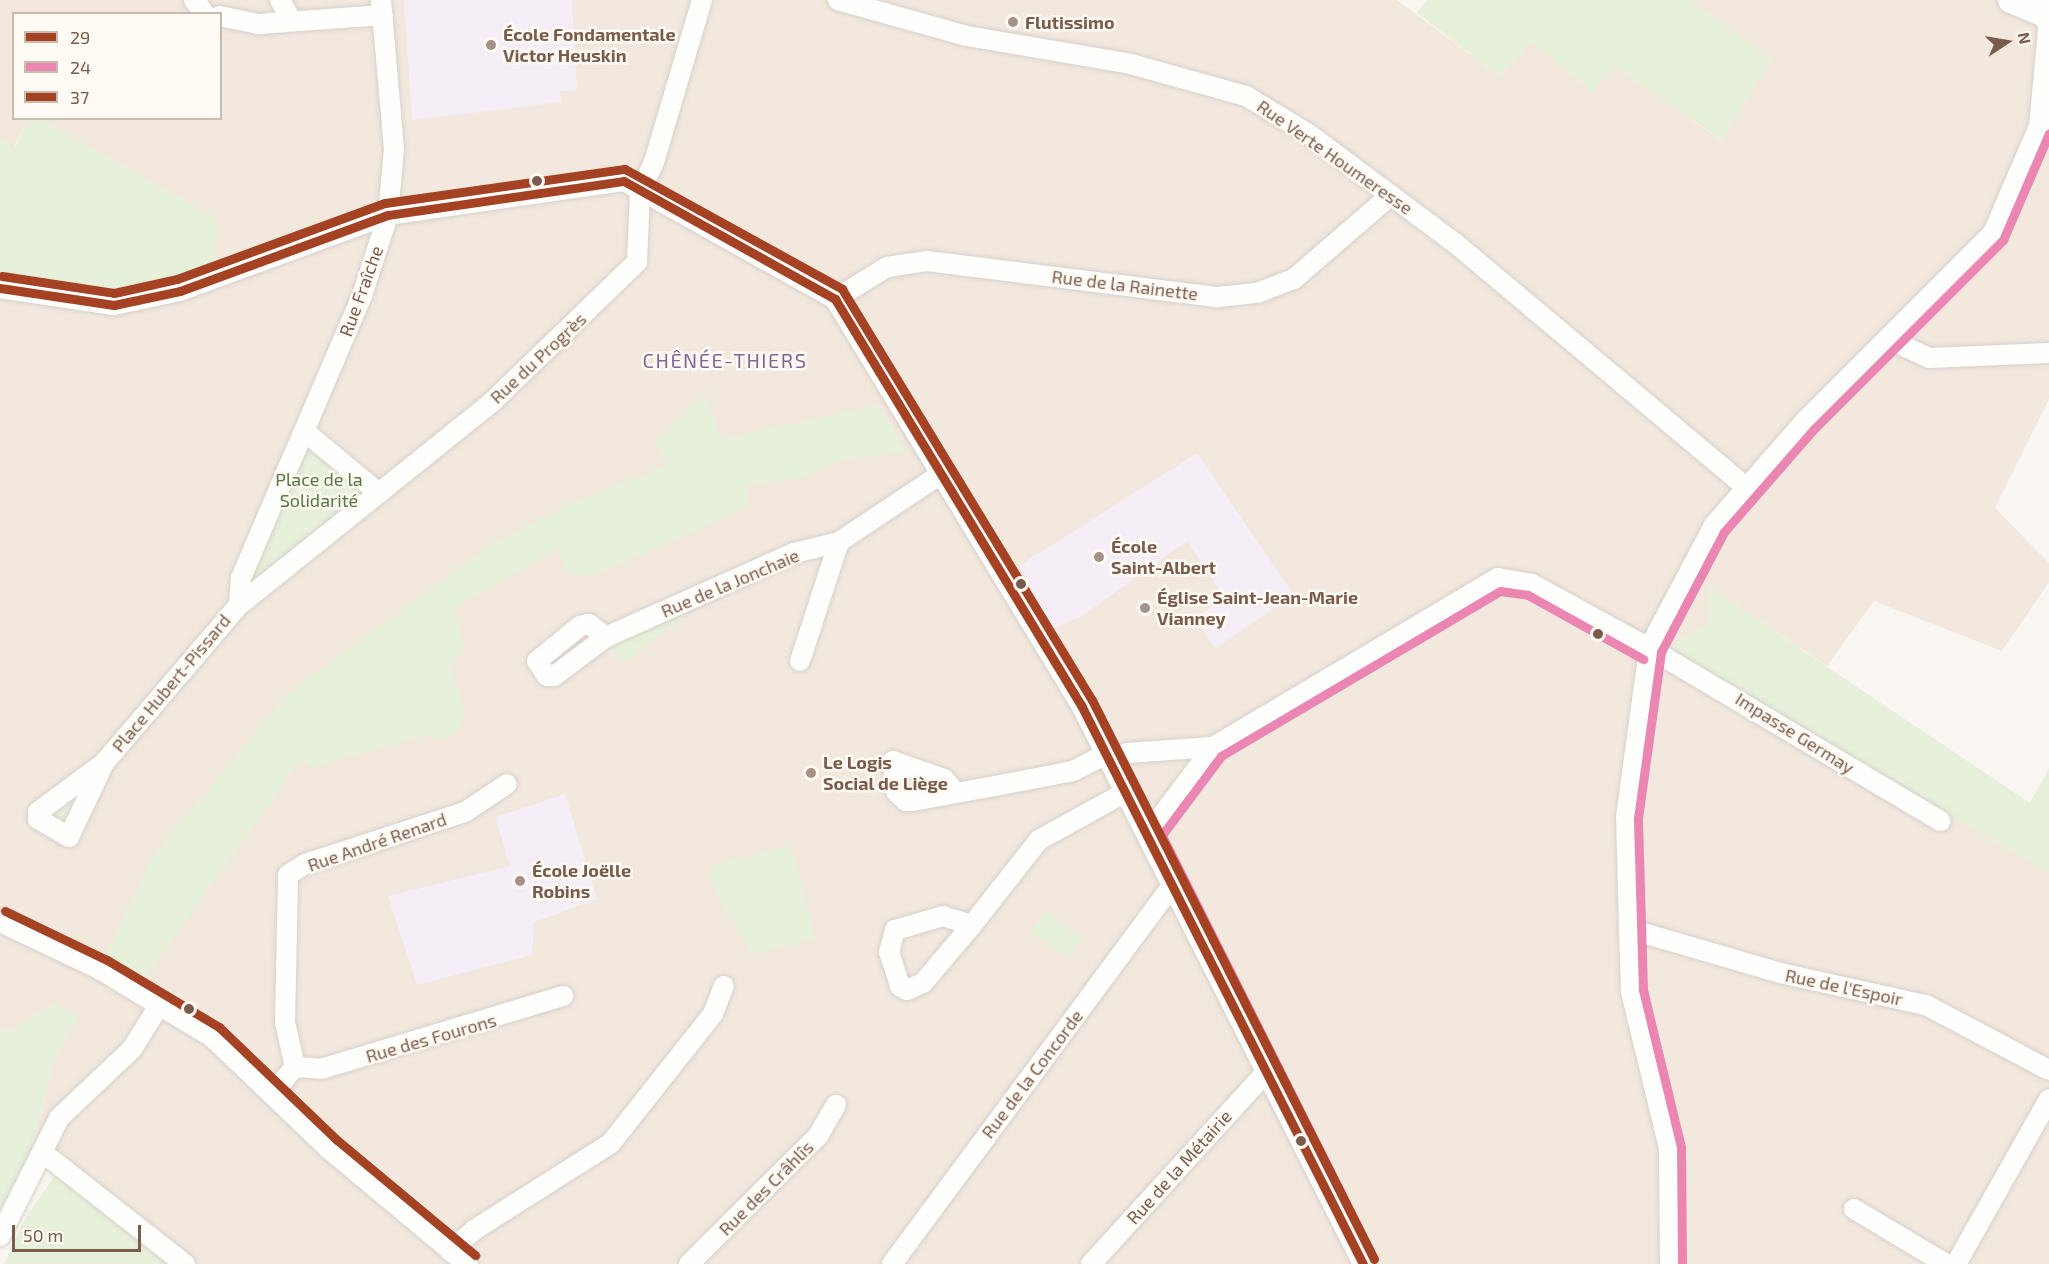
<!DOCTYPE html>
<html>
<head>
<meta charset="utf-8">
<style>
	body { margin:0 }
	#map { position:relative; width:2049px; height:1264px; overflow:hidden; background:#f9f5f0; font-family:"Exo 2",sans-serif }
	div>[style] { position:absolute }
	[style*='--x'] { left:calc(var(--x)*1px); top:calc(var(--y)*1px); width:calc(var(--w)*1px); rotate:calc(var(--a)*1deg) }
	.residential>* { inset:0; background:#f2e8de }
	.education>* { inset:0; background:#f6eef6 }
	.green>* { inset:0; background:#e7f0db; transform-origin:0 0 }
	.roads { filter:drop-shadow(0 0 2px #d7d1cb) drop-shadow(0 0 2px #d7d1cb) }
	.minor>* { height:20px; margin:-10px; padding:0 10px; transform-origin:10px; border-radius:10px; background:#fefefd }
	.tertiary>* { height:26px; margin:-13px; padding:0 13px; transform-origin:13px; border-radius:13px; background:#fefefd }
	.bus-1>* { height:9px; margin:-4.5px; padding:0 4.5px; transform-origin:4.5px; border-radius:4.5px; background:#a64224 }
	.bus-2>* { height:9px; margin:-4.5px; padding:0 4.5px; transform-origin:4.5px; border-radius:4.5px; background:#ea86b1 }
	.bus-3>* { height:9px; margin:-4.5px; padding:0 4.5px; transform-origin:4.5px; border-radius:4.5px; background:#a64224 }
	.dots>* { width:16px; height:16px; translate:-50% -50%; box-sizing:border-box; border:3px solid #fffaf3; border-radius:50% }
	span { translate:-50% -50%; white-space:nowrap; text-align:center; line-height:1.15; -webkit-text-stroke:5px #fffaf3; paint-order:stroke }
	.poi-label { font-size:18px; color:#7a5c4d; font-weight:700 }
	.left { translate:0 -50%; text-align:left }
	.street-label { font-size:18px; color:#7a5c4d }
	.park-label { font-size:18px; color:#537a41 }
	.neighbourhood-label { font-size:20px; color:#846695; letter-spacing:1.5px }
	.legend { position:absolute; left:12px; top:12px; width:210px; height:108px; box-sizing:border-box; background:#fffaf3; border:2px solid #cabbb1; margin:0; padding:8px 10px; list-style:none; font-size:18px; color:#7a5c4d }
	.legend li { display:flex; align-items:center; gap:12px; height:30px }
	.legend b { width:30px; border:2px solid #cabbb1 }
	.north { position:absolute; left:1977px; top:12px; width:60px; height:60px; -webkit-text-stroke:4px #fffaf3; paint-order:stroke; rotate:78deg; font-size:16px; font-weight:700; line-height:24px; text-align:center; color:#7a5c4d }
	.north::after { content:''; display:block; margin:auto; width:21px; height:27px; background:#7a5c4d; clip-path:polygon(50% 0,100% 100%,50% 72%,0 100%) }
	.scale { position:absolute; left:12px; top:1225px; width:129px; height:27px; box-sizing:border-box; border:3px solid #7a5c4d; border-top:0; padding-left:8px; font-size:18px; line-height:21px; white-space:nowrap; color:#7a5c4d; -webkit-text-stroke:4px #fffaf3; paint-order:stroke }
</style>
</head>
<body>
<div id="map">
	<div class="residential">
		<div style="clip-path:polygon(0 0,1397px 0,1501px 77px,1530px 41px,1592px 91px,1615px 67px,1721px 140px,1772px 60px,1690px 0,2049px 0,2049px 399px,1995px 508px,2049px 563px,2049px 582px,2002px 651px,1874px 601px,1827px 666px,1708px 587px,1708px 623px,1664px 650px,2049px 872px,2049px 1264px,167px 1264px,56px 1174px,33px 1148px,54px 1058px,77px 1015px,53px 1004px,8px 1032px,0 1029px,0 274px,97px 291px,217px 219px,40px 119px,220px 118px,220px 14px,14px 14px,14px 118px,29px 119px,14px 147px,0 138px)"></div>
	</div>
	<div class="education">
		<div style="clip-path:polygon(404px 0,572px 0,577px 90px,560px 91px,561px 102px,412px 120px)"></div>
		<div style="clip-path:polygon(1197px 453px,1294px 595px,1215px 648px,1195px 619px,1224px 597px,1187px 541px,1082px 616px,1053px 629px,1019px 566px)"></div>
		<div style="clip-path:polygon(565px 794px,597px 899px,534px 922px,532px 955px,417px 985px,388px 896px,510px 866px,495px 817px)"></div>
	</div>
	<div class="green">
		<div style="clip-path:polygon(1427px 0,1690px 0,1773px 60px,1722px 140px,1615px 67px,1592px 91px,1530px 41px,1501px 77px,1417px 13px)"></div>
		<div style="clip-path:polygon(29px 119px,40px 119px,217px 219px,214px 265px,168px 280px,97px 291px,0 274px,0 138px,15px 147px)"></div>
		<div style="clip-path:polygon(704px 393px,721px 439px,878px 405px,906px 451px,838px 461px,809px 476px,746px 486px,748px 505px,735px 513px,595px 575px,567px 574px,558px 548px,454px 609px,465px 649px,451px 668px,465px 713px,456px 733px,441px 740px,427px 735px,312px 768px,301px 760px,140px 985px,105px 958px,151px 858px,287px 694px,490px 545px,568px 504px,669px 465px,655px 442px)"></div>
		<div style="clip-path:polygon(311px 444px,363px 488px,362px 494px,255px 578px,251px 575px,305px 447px)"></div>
		<div style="clip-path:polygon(1708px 587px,2030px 803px,2049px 768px,2049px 872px,1664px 650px,1708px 623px)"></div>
		<div style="clip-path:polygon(702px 604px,623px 663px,609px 645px)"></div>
		<div style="clip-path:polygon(72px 797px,75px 802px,66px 822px,51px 819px,51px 812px)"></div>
		<div style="clip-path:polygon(791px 845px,816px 939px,750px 954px,709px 878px,714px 865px)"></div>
		<div style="left:1045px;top:911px;width:46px;height:25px;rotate:36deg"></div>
		<div style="clip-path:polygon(53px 1004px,78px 1015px,54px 1058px,33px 1148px,0 1219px,0 1029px,8px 1032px)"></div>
		<div style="clip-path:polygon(56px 1174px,167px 1264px,4px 1264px,25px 1219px)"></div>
	</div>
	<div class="roads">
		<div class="minor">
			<div style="--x:194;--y:0;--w:18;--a:52"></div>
			<div style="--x:280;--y:0;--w:21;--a:61"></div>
			<div style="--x:838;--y:0;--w:134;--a:15.6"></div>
			<div style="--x:967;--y:36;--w:162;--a:9.6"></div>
			<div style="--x:1127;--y:63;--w:123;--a:15.5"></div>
			<div style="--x:1246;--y:96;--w:75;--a:31.4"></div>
			<div style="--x:1310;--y:135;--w:181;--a:36.7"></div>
			<div style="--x:1455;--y:243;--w:380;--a:40"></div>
			<div style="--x:220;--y:16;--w:40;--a:12"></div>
			<div style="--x:259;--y:24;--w:124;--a:-4.2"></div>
			<div style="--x:0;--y:288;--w:115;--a:8.5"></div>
			<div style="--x:114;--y:305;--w:67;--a:-12"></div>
			<div style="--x:180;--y:291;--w:221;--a:-20.1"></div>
			<div style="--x:388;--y:215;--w:238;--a:-8.2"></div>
			<div style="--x:624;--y:181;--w:242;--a:29.2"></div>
			<div style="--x:835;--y:299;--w:475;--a:58.8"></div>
			<div style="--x:1081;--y:705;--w:626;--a:63.23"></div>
			<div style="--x:835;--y:299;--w:61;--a:-31.6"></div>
			<div style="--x:887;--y:267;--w:40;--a:-8.5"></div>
			<div style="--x:927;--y:261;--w:293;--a:7.1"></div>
			<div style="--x:1218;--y:297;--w:39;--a:-6"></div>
			<div style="--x:1257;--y:293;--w:40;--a:-21"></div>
			<div style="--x:1294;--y:279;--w:128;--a:-40.9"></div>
			<div style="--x:1891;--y:340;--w:42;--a:25.3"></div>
			<div style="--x:1929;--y:358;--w:120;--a:-2.4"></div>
			<div style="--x:304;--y:431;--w:97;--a:39.6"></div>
			<div style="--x:379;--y:493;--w:179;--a:141.3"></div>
			<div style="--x:239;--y:605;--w:27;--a:-86"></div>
			<div style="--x:241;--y:578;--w:102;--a:-66.9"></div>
			<div style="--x:281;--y:484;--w:58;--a:-66.5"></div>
			<div style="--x:304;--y:431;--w:147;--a:-66.8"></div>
			<div style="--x:362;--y:296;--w:85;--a:-72.2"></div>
			<div style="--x:388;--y:215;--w:66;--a:-84.8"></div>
			<div style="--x:394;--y:149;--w:150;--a:-95"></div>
			<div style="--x:379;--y:493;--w:144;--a:-38.8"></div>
			<div style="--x:491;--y:403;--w:203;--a:-44"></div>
			<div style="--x:637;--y:262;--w:71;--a:-87.6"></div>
			<div style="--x:640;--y:191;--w:32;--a:-64"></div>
			<div style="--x:654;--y:162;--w:169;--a:-73.5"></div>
			<div style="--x:606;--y:637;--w:65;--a:143.1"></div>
			<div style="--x:554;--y:676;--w:7;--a:180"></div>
			<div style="--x:547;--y:676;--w:18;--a:-124"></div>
			<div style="--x:537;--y:661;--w:55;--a:-39.1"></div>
			<div style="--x:580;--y:626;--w:9;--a:-13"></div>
			<div style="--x:589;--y:624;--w:21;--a:37"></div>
			<div style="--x:606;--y:637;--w:206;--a:-24.1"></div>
			<div style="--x:794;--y:553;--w:46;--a:-13.7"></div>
			<div style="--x:839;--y:542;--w:126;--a:-33.7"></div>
			<div style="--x:800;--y:661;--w:125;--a:-71.9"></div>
			<div style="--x:1110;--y:760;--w:18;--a:-22"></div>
			<div style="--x:1127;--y:753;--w:86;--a:-4"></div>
			<div style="--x:104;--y:763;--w:82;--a:143.4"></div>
			<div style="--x:38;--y:812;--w:7;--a:90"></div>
			<div style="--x:38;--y:819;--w:36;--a:30"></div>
			<div style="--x:69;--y:837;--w:82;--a:-64.7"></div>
			<div style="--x:104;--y:763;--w:208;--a:-49.5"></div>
			<div style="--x:956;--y:793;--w:18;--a:-131"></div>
			<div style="--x:944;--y:779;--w:54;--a:-160.6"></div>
			<div style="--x:893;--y:761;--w:31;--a:84"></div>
			<div style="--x:896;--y:792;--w:13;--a:42"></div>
			<div style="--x:906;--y:801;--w:7;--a:0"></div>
			<div style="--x:913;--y:801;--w:83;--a:-10.4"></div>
			<div style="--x:995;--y:786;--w:79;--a:-10.9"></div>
			<div style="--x:1073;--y:771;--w:38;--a:-27"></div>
			<div style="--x:1148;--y:834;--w:109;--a:-53.2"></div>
			<div style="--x:1213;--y:747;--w:331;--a:-30.7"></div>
			<div style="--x:1498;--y:578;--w:35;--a:10"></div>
			<div style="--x:1532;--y:584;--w:133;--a:28.7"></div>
			<div style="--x:1649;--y:648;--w:339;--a:30.7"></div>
			<div style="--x:0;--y:922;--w:112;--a:25.4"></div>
			<div style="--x:101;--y:970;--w:130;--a:31.1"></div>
			<div style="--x:212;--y:1037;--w:162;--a:43.7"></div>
			<div style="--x:329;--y:1149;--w:180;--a:39.8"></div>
			<div style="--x:972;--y:925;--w:30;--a:-163"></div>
			<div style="--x:943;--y:916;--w:50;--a:163.7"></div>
			<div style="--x:895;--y:930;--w:23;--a:105"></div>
			<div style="--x:889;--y:952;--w:36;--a:72"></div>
			<div style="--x:900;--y:986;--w:8;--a:30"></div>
			<div style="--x:907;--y:990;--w:17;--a:-24"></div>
			<div style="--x:923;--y:983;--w:76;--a:-49.8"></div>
			<div style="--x:972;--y:925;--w:108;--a:-51.8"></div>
			<div style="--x:1039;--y:840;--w:99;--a:-28.9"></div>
			<div style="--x:1629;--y:929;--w:157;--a:16.2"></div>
			<div style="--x:1780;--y:973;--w:149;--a:12.4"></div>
			<div style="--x:1926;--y:1005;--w:139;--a:27.9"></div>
			<div style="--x:295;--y:1067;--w:26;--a:4"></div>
			<div style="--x:321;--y:1069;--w:253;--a:-16.8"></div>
			<div style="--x:272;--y:1094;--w:35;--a:-50"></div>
			<div style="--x:295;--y:1067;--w:46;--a:-102.5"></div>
			<div style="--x:285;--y:1022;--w:147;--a:-88.8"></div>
			<div style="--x:288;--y:875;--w:20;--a:-33"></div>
			<div style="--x:305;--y:864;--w:168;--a:-18"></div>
			<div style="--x:465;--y:812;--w:50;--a:-33.7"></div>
			<div style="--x:42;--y:1152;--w:182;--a:38.1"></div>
			<div style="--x:1854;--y:1209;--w:107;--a:30.9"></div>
			<div style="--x:0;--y:1236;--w:132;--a:-63.4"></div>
			<div style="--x:59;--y:1118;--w:100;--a:-43.4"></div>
			<div style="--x:132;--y:1049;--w:53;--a:-58.1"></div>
			<div style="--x:450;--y:1251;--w:32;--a:-41"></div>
			<div style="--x:474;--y:1230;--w:162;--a:-32.4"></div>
			<div style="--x:611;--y:1143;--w:164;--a:-51.7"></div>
			<div style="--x:713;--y:1014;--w:30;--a:-69"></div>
			<div style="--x:689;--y:1264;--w:182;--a:-44.8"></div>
			<div style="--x:818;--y:1136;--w:36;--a:-60"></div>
			<div style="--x:892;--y:1264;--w:471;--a:-53.5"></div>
			<div style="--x:1091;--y:1264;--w:261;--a:-47.6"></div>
			<div style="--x:1670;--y:1264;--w:116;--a:-90.5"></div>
			<div style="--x:1669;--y:1148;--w:161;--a:-103.7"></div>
			<div style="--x:1631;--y:992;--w:63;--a:-91.8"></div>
			<div style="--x:1629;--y:929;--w:112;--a:-91.5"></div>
			<div style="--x:1626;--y:817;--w:171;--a:-82.2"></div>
			<div style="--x:1649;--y:648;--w:139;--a:-62.1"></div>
			<div style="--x:1714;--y:525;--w:138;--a:-48.8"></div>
			<div style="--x:1805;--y:421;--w:266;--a:-45"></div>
			<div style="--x:1993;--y:233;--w:116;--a:-66.7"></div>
			<div style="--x:2039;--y:126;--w:96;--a:-84.6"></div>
			<div style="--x:2048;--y:30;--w:30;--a:-96"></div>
			<div style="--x:1956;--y:1264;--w:189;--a:-60.6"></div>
		</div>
		<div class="tertiary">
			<div style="--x:2011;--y:0;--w:41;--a:22.8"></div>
		</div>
	</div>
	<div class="bus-1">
		<div style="--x:0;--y:288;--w:115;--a:8.5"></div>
		<div style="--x:114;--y:305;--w:67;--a:-12"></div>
		<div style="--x:180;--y:291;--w:221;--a:-20.1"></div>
		<div style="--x:388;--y:215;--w:238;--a:-8.2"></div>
		<div style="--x:624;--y:181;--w:242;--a:29.2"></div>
		<div style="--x:835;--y:299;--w:475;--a:58.8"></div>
		<div style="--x:1081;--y:705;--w:626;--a:63.23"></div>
	</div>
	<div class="bus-2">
		<div style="--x:1374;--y:1259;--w:474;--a:-116.6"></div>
		<div style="--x:1162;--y:835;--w:99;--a:-53.2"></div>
		<div style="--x:1221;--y:756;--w:324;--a:-30.6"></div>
		<div style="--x:1500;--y:591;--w:28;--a:8"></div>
		<div style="--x:1528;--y:595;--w:132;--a:29.1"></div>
		<div style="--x:1682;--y:1264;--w:117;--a:-90.5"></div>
		<div style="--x:1681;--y:1147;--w:162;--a:-103.6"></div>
		<div style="--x:1643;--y:990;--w:172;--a:-91.7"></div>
		<div style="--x:1638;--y:818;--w:168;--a:-82.1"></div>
		<div style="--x:1661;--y:652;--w:136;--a:-62.3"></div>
		<div style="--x:1724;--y:532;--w:137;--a:-48.9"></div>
		<div style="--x:1814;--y:429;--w:267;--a:-45"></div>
		<div style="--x:2003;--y:240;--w:116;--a:-66.7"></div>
	</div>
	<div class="bus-3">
		<div style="--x:2;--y:276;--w:113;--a:8.6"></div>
		<div style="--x:114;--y:293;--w:65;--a:-12.5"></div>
		<div style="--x:177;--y:279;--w:221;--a:-20.1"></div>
		<div style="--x:385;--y:203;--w:242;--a:-8.1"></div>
		<div style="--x:625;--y:169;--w:248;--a:28.9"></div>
		<div style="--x:842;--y:289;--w:481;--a:58.7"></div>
		<div style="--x:1092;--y:700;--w:626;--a:63.23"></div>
		<div style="--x:5;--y:911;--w:113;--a:25.7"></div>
		<div style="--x:107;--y:960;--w:131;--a:30.9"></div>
		<div style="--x:219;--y:1027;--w:163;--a:43.8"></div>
		<div style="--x:337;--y:1140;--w:180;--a:39.8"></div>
	</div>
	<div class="dots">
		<div style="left:1013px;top:22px;background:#a69286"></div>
		<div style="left:491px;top:45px;background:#a69286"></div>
		<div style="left:537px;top:181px;background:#7a5c4d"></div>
		<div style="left:1099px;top:557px;background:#a69286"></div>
		<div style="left:1021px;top:584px;background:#7a5c4d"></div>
		<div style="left:1145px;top:608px;background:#a69286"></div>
		<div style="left:1598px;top:634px;background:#7a5c4d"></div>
		<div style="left:811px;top:773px;background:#a69286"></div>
		<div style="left:520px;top:881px;background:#a69286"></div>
		<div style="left:189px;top:1009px;background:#7a5c4d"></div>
		<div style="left:1301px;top:1141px;background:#7a5c4d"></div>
	</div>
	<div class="poi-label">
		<span class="left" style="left:1025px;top:22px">Flutissimo</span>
		<span class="left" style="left:503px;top:45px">École Fondamentale<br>Victor Heuskin</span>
		<span class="left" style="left:1111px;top:557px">École<br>Saint-Albert</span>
		<span class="left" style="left:1157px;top:608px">Église Saint-Jean-Marie<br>Vianney</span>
		<span class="left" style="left:823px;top:773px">Le Logis<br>Social de Liège</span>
		<span class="left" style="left:532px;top:881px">École Joëlle<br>Robins</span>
	</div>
	<div class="street-label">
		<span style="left:1335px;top:157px;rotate:35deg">Rue Verte Houmeresse</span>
		<span style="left:1125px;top:285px;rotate:7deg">Rue de la Rainette</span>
		<span style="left:361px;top:291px;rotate:-70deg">Rue Fraîche</span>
		<span style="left:538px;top:358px;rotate:-43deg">Rue du Progrès</span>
		<span style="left:730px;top:583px;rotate:-23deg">Rue de la Jonchaie</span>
		<span style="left:171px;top:683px;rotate:-50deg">Place Hubert-Pissard</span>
		<span style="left:1795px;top:733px;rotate:32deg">Impasse Germay</span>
		<span style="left:377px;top:842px;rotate:-19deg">Rue André Renard</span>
		<span style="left:1844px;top:987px;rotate:12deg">Rue de l'Espoir</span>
		<span style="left:431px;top:1038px;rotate:-16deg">Rue des Fourons</span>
		<span style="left:1032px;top:1074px;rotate:-53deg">Rue de la Concorde</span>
		<span style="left:1179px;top:1167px;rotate:-48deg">Rue de la Métairie</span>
		<span style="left:766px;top:1188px;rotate:-45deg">Rue des Crâhlîs</span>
	</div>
	<div class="park-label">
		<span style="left:319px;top:490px">Place de la<br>Solidarité</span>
	</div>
	<div class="neighbourhood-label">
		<span style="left:725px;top:360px">CHÊNÉE-THIERS</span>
	</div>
	<ul class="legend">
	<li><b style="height:8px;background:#a64224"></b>29</li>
	<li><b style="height:8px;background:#ea86b1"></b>24</li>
	<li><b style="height:8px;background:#a64224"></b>37</li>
	</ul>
	<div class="north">N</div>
	<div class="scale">50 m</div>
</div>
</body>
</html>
